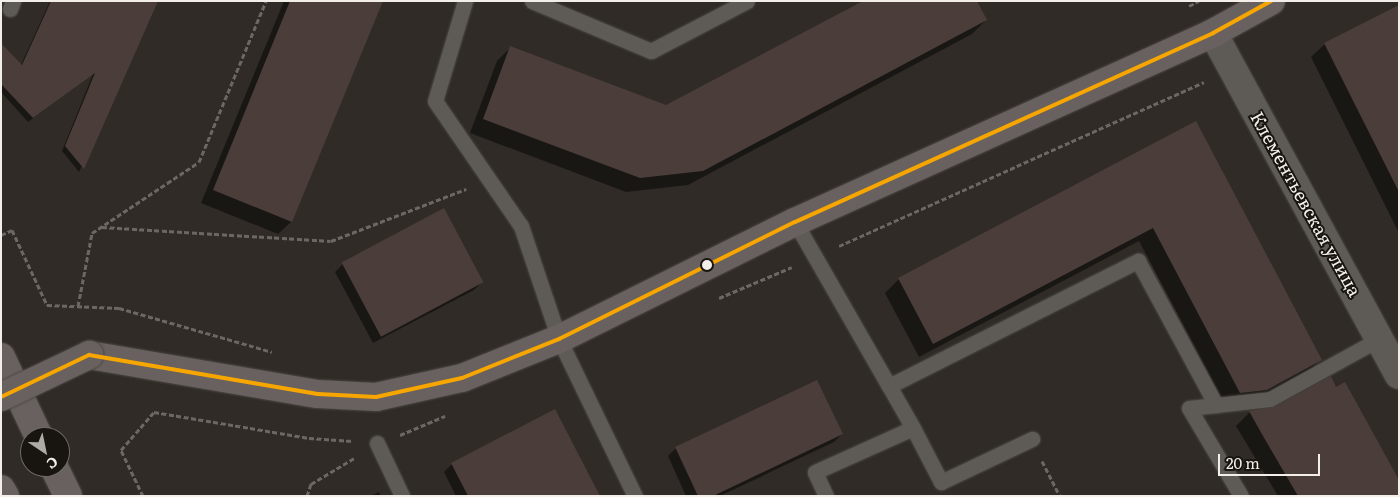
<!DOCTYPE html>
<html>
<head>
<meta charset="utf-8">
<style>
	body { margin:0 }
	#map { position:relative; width:1400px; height:497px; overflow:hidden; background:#302b26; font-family:Literata,serif }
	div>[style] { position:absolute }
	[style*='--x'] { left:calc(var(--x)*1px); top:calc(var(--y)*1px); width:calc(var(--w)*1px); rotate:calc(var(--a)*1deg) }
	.shadow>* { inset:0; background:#0007 }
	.building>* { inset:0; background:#4b3d3a; transform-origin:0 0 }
	.path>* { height:3px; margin-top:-1.5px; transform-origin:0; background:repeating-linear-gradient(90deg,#6b6765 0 5px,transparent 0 7.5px) }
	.roads { filter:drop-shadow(0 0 1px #4b4843) drop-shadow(0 0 1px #4b4843) }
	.lane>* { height:15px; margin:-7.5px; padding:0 7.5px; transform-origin:7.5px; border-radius:7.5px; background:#5e5b57 }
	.street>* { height:28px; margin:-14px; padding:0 14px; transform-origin:14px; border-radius:14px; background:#5e5b57 }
	.secondary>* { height:28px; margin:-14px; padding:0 14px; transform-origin:14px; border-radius:14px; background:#68615f }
	.bridges { filter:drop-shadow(0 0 1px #4b4843) drop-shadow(0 0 1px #4b4843) }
	.secondary-bridge>* { height:28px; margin:-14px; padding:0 14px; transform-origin:14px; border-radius:14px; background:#68615f }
	.bus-1>* { height:4px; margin:-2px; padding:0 2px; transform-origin:2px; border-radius:2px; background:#f7a600 }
	.dots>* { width:14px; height:14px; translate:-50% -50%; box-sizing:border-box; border:2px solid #181410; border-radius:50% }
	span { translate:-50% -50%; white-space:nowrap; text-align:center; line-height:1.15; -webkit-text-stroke:4px #181410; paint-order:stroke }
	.street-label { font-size:18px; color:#f4eee9 }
	.frame { position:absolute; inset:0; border:2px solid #f4eee9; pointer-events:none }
	.north { position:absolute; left:20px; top:427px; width:50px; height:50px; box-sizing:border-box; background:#181410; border:1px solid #706b67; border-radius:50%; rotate:146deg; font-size:14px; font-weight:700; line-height:20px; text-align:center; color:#f4eee9 }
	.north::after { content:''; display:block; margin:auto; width:18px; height:22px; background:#afaaa5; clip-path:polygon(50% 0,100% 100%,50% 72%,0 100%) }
	.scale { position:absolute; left:1218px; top:454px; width:102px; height:22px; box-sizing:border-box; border:2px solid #f4eee9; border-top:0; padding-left:6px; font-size:15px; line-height:18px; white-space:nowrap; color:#f4eee9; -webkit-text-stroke:4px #181410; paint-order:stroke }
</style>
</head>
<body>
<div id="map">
	<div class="shadow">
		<div style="clip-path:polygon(50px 1px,157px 1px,79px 172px,62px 151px,93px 74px,28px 122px,1px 92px,1px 45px,21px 65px)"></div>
		<div style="clip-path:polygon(284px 1px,381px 1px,291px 222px,278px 234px,201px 203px)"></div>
		<div style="clip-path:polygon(1399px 13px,1399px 233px,1311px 57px,1325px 44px)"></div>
		<div style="clip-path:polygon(986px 20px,972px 34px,688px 185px,626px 192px,470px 133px,497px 61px,511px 47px,666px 106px)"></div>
		<div style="clip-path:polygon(1195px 123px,1320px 360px,1306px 373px,1252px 403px,1226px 406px,1139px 241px,919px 357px,885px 293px,899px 279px)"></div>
		<div style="clip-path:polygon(343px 264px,482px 282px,474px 290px,373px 343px,335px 272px)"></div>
		<div style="clip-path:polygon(1250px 412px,1399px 496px,1278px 496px,1236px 426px)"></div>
		<div style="clip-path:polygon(842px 434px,834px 442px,720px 496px,686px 496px,668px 456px,676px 448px)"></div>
		<div style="clip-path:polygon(452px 464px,589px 496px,456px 496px,444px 472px)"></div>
		<div style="clip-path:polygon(379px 492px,380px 496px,371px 496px)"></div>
	</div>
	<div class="building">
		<div style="clip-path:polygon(51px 1px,158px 1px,84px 169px,65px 146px,95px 73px,33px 118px,1px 84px,1px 43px,22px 65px)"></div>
		<div style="clip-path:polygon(290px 1px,383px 1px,292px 222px,213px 190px)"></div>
		<div style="clip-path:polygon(863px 1px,977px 1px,987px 20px,703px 171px,640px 178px,483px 119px,510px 46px,666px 105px)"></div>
		<div style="clip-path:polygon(1399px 5px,1399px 192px,1324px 43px)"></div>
		<div style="clip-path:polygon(1196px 121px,1322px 360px,1267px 390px,1240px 393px,1153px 228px,933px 344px,898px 278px)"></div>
		<div style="left:444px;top:208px;width:84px;height:116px;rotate:62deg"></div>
		<div style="clip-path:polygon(1331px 376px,1336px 387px,1345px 382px,1399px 480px,1399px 496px,1298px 496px,1263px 436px,1249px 411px,1274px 407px)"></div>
		<div style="clip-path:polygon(817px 380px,843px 434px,713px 496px,698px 496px,675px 447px)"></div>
		<div style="clip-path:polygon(555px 409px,600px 496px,468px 496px,451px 463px)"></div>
	</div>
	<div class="path">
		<div style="--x:1189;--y:6;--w:11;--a:-27"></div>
		<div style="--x:102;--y:227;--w:229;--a:3.5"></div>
		<div style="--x:331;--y:241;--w:145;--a:-21.1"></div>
		<div style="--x:1;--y:235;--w:12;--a:-24"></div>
		<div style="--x:12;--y:230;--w:83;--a:65"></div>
		<div style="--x:47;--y:305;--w:72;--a:2.4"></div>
		<div style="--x:119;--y:308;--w:159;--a:16"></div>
		<div style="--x:839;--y:246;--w:400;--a:-24.2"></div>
		<div style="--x:719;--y:298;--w:79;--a:-23"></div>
		<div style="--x:78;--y:306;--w:74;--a:-79.1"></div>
		<div style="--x:92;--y:233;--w:128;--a:-33.6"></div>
		<div style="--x:199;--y:162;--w:174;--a:-67.4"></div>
		<div style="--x:400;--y:435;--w:49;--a:-22.9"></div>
		<div style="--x:1042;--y:461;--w:39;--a:63"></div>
		<div style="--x:143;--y:496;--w:51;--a:-115.6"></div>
		<div style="--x:121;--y:450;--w:50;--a:-49"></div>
		<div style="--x:154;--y:412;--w:157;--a:9.5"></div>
		<div style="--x:309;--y:438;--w:44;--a:3.9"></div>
		<div style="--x:307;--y:496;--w:13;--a:-72"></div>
		<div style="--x:311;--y:484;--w:52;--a:-31"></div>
	</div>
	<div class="roads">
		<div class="lane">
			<div style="--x:465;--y:1;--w:104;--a:106.7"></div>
			<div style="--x:435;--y:101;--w:152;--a:55.5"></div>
			<div style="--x:521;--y:226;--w:119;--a:71.4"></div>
			<div style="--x:559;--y:339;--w:174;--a:64.2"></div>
			<div style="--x:532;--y:1;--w:129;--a:22.8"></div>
			<div style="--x:651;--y:51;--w:108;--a:-27.5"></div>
			<div style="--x:10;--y:9;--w:9;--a:-69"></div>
			<div style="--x:795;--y:222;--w:189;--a:60.2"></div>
			<div style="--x:889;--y:386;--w:279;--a:-26.7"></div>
			<div style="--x:1138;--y:261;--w:164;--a:61.6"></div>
			<div style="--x:913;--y:428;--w:61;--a:62.6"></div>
			<div style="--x:941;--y:482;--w:101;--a:-25.3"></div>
			<div style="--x:377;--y:443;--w:59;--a:64.7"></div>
			<div style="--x:826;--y:496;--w:26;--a:-115"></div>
			<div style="--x:815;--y:472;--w:107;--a:-24.2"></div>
			<div style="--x:913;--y:428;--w:48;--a:-119.7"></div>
			<div style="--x:1241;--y:496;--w:102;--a:-120.6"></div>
			<div style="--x:1189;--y:408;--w:81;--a:-6.3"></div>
			<div style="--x:1270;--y:399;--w:124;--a:-28.8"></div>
		</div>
		<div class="street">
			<div style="--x:1213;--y:33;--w:389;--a:61.5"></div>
		</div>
		<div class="secondary">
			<div style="--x:89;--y:355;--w:232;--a:9.7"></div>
			<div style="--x:318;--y:394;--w:58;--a:3"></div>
			<div style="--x:376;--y:397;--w:88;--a:-12.5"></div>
			<div style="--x:462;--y:378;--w:105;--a:-21.9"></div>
			<div style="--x:559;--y:339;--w:263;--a:-26.4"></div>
			<div style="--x:795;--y:222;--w:459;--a:-24.3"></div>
			<div style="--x:1213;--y:33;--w:66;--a:-28.9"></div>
			<div style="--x:1;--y:357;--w:89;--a:64.6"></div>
			<div style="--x:54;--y:467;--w:32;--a:64"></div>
			<div style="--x:1;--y:489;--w:8;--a:60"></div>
		</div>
	</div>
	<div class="bridges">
		<div class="secondary-bridge">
			<div style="--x:1;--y:397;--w:98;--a:-25.5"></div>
		</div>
	</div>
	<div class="bus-1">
		<div style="--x:1;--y:397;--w:98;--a:-25.5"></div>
		<div style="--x:89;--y:355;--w:232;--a:9.7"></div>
		<div style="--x:318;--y:394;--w:58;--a:3"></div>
		<div style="--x:376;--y:397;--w:88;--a:-12.5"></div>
		<div style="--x:462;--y:378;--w:105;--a:-21.9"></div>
		<div style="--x:559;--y:339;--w:263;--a:-26.4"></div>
		<div style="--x:795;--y:222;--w:459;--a:-24.3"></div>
		<div style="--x:1213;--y:33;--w:66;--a:-28.9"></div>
	</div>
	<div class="dots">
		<div style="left:707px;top:265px;background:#f4eee9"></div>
	</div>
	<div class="street-label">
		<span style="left:1306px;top:204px;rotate:61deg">Клементьевская улица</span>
	</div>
	<div class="frame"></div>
	<div class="north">С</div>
	<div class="scale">20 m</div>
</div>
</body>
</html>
